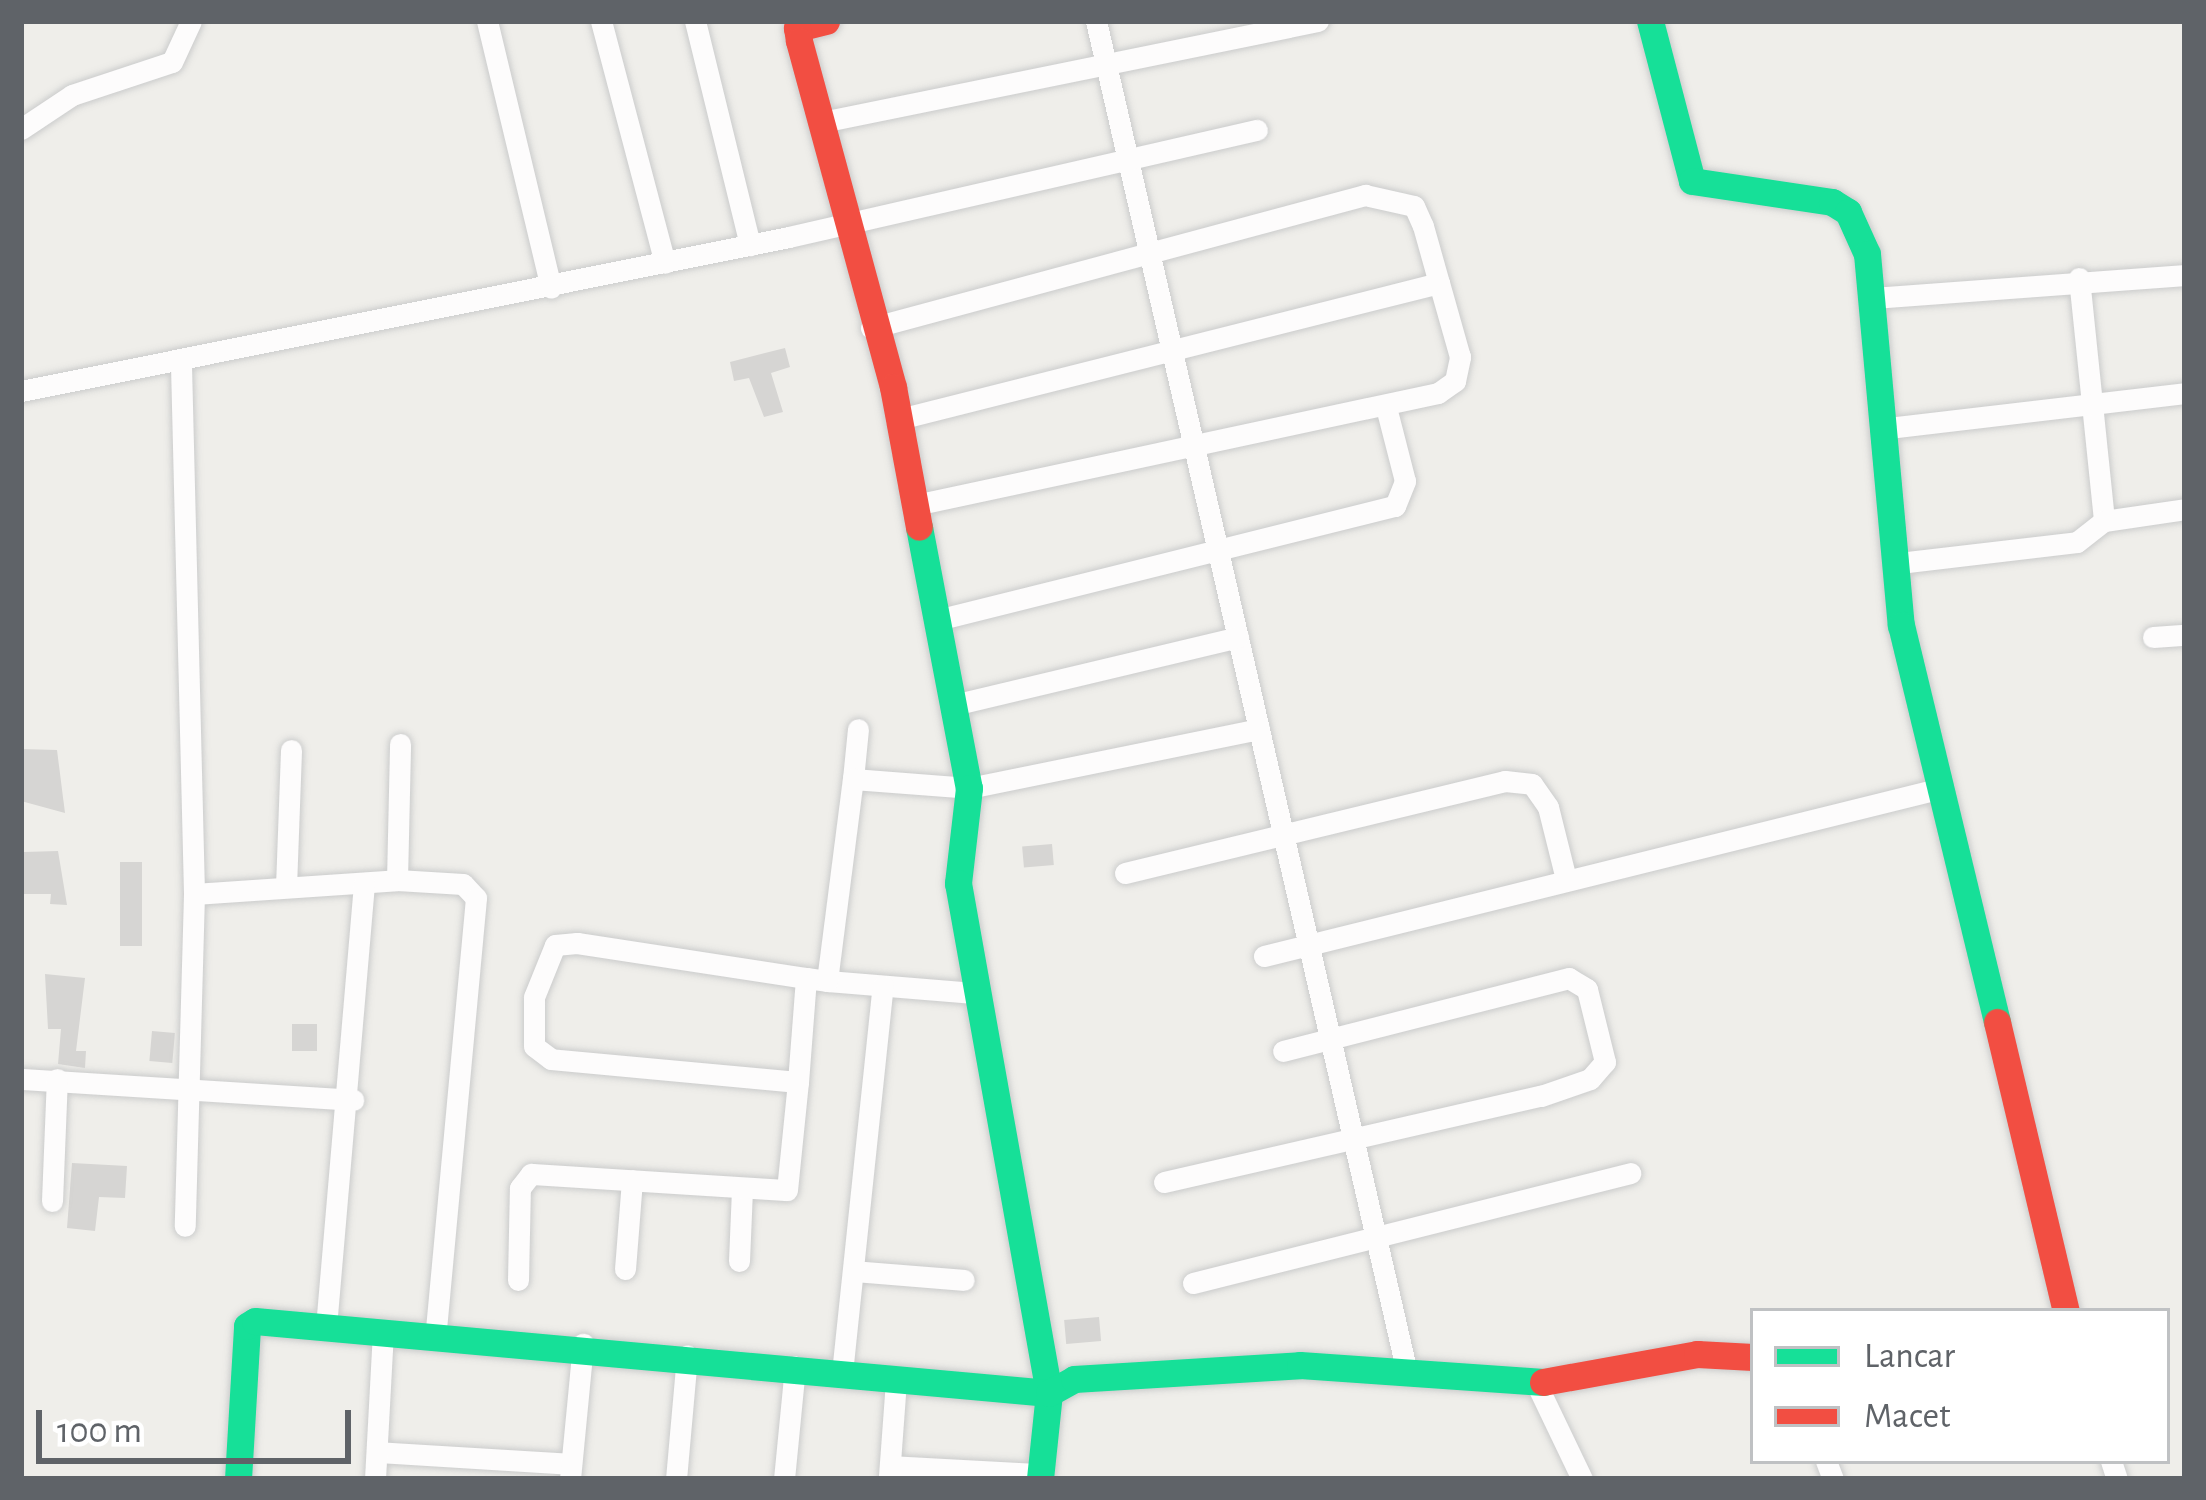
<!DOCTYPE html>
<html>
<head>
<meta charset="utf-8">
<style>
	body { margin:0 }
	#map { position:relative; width:2206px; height:1500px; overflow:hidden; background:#efeeea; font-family:"Alegreya Sans",sans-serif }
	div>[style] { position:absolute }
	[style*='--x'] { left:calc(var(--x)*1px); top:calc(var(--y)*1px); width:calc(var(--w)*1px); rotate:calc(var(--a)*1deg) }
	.building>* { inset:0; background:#d6d5d3; transform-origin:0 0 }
	.roads { filter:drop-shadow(0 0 3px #cbcccc) drop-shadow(0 0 3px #cbcccc) }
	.street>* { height:21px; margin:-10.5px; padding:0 10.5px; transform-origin:10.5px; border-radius:10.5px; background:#fdfcfc }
	.fast>* { height:27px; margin:-13.5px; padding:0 13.5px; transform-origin:13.5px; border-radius:13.5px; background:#16e098 }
	.jam>* { height:27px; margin:-13.5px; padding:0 13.5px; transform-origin:13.5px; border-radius:13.5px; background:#f24e42 }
	span { translate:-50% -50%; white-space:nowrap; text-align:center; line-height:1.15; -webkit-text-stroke:10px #fff; paint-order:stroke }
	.frame { position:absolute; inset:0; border:24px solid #5f6368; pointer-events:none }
	.legend { position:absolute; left:1750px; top:1308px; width:420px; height:156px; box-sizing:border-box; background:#fff; border:3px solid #bfc1c3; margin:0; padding:15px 21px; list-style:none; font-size:36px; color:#5f6368 }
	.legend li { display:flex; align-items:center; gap:24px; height:60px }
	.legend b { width:60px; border:3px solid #bfc1c3 }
	.scale { position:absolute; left:36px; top:1410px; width:315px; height:54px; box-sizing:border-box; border:6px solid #5f6368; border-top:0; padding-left:15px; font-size:36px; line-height:42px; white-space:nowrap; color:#5f6368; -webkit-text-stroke:9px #fff; paint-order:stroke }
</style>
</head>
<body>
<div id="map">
	<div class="building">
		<div style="clip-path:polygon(785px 348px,790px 367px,771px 373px,783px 412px,764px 417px,749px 378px,734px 381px,730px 362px)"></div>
		<div style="clip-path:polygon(21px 749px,57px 750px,65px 813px,21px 801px)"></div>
		<div style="left:1052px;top:844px;width:21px;height:30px;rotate:85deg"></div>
		<div style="clip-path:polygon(58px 851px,67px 905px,50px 904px,51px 894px,21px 894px,24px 852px)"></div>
		<div style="left:120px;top:862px;width:22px;height:84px"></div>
		<div style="clip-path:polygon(45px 974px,85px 978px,76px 1051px,86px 1051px,85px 1068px,58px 1064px,61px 1029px,48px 1029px)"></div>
		<div style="left:292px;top:1024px;width:25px;height:27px"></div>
		<div style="left:152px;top:1031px;width:23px;height:30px;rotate:5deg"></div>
		<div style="clip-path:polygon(72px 1163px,127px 1166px,125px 1198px,99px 1197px,95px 1231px,67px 1228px)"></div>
		<div style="left:1099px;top:1317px;width:24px;height:35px;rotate:85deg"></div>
	</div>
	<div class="roads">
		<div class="street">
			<div style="--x:487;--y:21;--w:274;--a:76.5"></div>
			<div style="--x:601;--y:21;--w:250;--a:75.2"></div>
			<div style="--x:695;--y:21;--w:231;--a:76.2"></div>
			<div style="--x:1096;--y:21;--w:1386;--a:77.04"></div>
			<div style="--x:822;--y:122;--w:506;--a:-11.51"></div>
			<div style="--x:21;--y:129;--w:61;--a:-33.7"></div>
			<div style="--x:72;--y:95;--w:105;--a:-18.3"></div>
			<div style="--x:172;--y:62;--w:45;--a:-65.1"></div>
			<div style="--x:2079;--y:278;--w:244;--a:84.1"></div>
			<div style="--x:1873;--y:298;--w:313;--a:-4.2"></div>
			<div style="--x:871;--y:328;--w:512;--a:-15.07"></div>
			<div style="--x:1365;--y:195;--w:50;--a:12.7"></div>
			<div style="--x:1414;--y:206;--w:22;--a:66"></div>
			<div style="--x:1423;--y:226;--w:59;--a:74.3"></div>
			<div style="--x:1439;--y:283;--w:557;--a:165.86"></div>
			<div style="--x:181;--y:365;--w:529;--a:88.59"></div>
			<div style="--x:194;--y:894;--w:332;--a:91.6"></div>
			<div style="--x:21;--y:391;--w:783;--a:-11.34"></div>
			<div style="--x:789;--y:237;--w:480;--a:-12.9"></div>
			<div style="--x:1888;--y:428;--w:299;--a:-6.7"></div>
			<div style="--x:915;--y:505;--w:535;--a:-12.09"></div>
			<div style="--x:1438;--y:393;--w:21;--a:-35"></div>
			<div style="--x:1455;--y:381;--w:25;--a:-78"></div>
			<div style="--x:1460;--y:357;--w:77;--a:-105.8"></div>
			<div style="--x:1899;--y:563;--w:179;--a:-6.7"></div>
			<div style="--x:2077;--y:542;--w:34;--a:-38"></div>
			<div style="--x:2104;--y:521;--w:82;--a:-8.4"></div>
			<div style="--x:937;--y:620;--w:472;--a:-14"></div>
			<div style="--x:1395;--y:506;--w:27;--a:-68"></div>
			<div style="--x:1405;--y:481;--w:72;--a:-104.4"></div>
			<div style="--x:2153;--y:637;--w:32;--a:-4"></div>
			<div style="--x:953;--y:705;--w:293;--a:-13.4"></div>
			<div style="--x:853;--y:779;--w:50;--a:-84.3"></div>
			<div style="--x:1125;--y:873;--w:391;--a:-13.6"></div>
			<div style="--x:1505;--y:781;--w:27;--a:6"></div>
			<div style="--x:1532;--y:784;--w:28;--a:55"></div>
			<div style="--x:1548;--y:807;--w:74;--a:76"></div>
			<div style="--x:397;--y:880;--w:136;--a:-88.7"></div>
			<div style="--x:286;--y:887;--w:137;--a:-87.9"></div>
			<div style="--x:194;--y:894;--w:203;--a:-3.9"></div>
			<div style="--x:397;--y:880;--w:66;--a:3.5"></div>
			<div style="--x:463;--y:884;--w:19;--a:47"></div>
			<div style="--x:476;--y:898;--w:437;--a:95.3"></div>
			<div style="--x:1264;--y:956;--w:694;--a:-13.92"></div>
			<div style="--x:806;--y:978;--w:104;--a:94.4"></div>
			<div style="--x:798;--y:1082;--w:248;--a:-174.7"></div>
			<div style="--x:551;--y:1059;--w:21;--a:-143"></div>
			<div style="--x:534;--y:1046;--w:49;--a:-90"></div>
			<div style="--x:534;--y:997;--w:56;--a:-68"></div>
			<div style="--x:555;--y:945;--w:22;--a:-5"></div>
			<div style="--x:577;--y:943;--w:232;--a:8.7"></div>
			<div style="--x:806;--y:978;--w:21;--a:8"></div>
			<div style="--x:974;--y:993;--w:147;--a:-175.3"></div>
			<div style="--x:827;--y:981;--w:204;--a:-82.7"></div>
			<div style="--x:853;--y:779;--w:116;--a:4.4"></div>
			<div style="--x:969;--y:788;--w:296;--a:-11.5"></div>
			<div style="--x:21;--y:1079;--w:333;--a:3.6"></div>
			<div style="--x:1164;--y:1182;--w:387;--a:-12.9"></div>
			<div style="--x:1541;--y:1096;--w:52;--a:-19.1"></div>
			<div style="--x:1590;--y:1079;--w:23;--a:-49"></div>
			<div style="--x:1605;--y:1062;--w:75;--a:-103.9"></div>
			<div style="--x:1587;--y:989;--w:21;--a:-149"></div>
			<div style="--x:1569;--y:978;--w:295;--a:165.7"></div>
			<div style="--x:52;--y:1201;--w:122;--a:-87.7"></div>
			<div style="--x:739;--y:1261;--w:71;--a:-87.6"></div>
			<div style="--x:625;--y:1269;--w:89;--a:-85.5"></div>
			<div style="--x:853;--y:1271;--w:111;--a:4.6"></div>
			<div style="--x:518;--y:1280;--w:92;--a:-88.8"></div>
			<div style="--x:520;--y:1188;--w:18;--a:-52"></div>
			<div style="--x:531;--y:1174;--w:256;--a:3.6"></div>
			<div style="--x:787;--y:1190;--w:109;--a:-84.2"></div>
			<div style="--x:1193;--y:1283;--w:451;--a:-14.1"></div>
			<div style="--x:326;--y:1327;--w:445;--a:-85.1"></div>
			<div style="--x:842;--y:1373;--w:389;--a:-84"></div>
			<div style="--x:1536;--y:1383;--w:106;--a:64.4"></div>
			<div style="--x:377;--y:1452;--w:194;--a:3.5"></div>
			<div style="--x:1826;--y:1461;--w:19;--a:69"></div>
			<div style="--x:2111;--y:1461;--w:19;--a:72"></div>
			<div style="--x:890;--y:1466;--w:150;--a:3.1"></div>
			<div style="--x:889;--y:1476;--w:96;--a:-85.8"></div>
			<div style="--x:375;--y:1479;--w:147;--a:-86.9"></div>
			<div style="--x:570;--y:1479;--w:136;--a:-84.5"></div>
			<div style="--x:676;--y:1479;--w:124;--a:-84.9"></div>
			<div style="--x:784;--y:1479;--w:113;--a:-84.4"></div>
		</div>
		<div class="fast">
			<div style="--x:1650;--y:21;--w:165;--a:75.3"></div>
			<div style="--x:1692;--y:181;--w:142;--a:8.5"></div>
			<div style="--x:1832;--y:202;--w:19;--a:32"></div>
			<div style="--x:1848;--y:212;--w:46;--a:65.7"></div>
			<div style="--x:1867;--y:254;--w:373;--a:84.8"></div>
			<div style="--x:1901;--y:625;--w:408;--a:76.4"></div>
			<div style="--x:919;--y:527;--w:266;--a:79.2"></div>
			<div style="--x:969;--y:788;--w:96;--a:96.6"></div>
			<div style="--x:958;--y:883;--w:518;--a:79.88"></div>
			<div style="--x:1049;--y:1393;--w:86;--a:96"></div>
			<div style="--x:238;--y:1479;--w:153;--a:-86.6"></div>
			<div style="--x:247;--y:1326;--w:9;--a:-32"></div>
			<div style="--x:255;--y:1321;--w:797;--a:5.18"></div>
			<div style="--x:1049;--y:1393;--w:29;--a:-29"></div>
			<div style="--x:1074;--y:1379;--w:226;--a:-3.5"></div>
			<div style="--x:1300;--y:1365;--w:244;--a:4"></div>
		</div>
		<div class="jam">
			<div style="--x:826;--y:21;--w:30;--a:166"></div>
			<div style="--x:797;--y:28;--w:13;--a:81"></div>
			<div style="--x:799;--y:41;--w:359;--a:74.8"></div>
			<div style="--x:893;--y:387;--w:142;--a:79.5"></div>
			<div style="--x:1997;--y:1022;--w:297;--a:76.6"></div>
			<div style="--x:1543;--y:1382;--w:157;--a:-10.3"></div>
			<div style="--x:1697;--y:1354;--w:56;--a:3.1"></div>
		</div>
	</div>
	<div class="frame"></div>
	<ul class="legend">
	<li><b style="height:15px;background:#16e098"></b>Lancar</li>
	<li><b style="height:15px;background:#f24e42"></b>Macet</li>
	</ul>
	<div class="scale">100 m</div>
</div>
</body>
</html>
